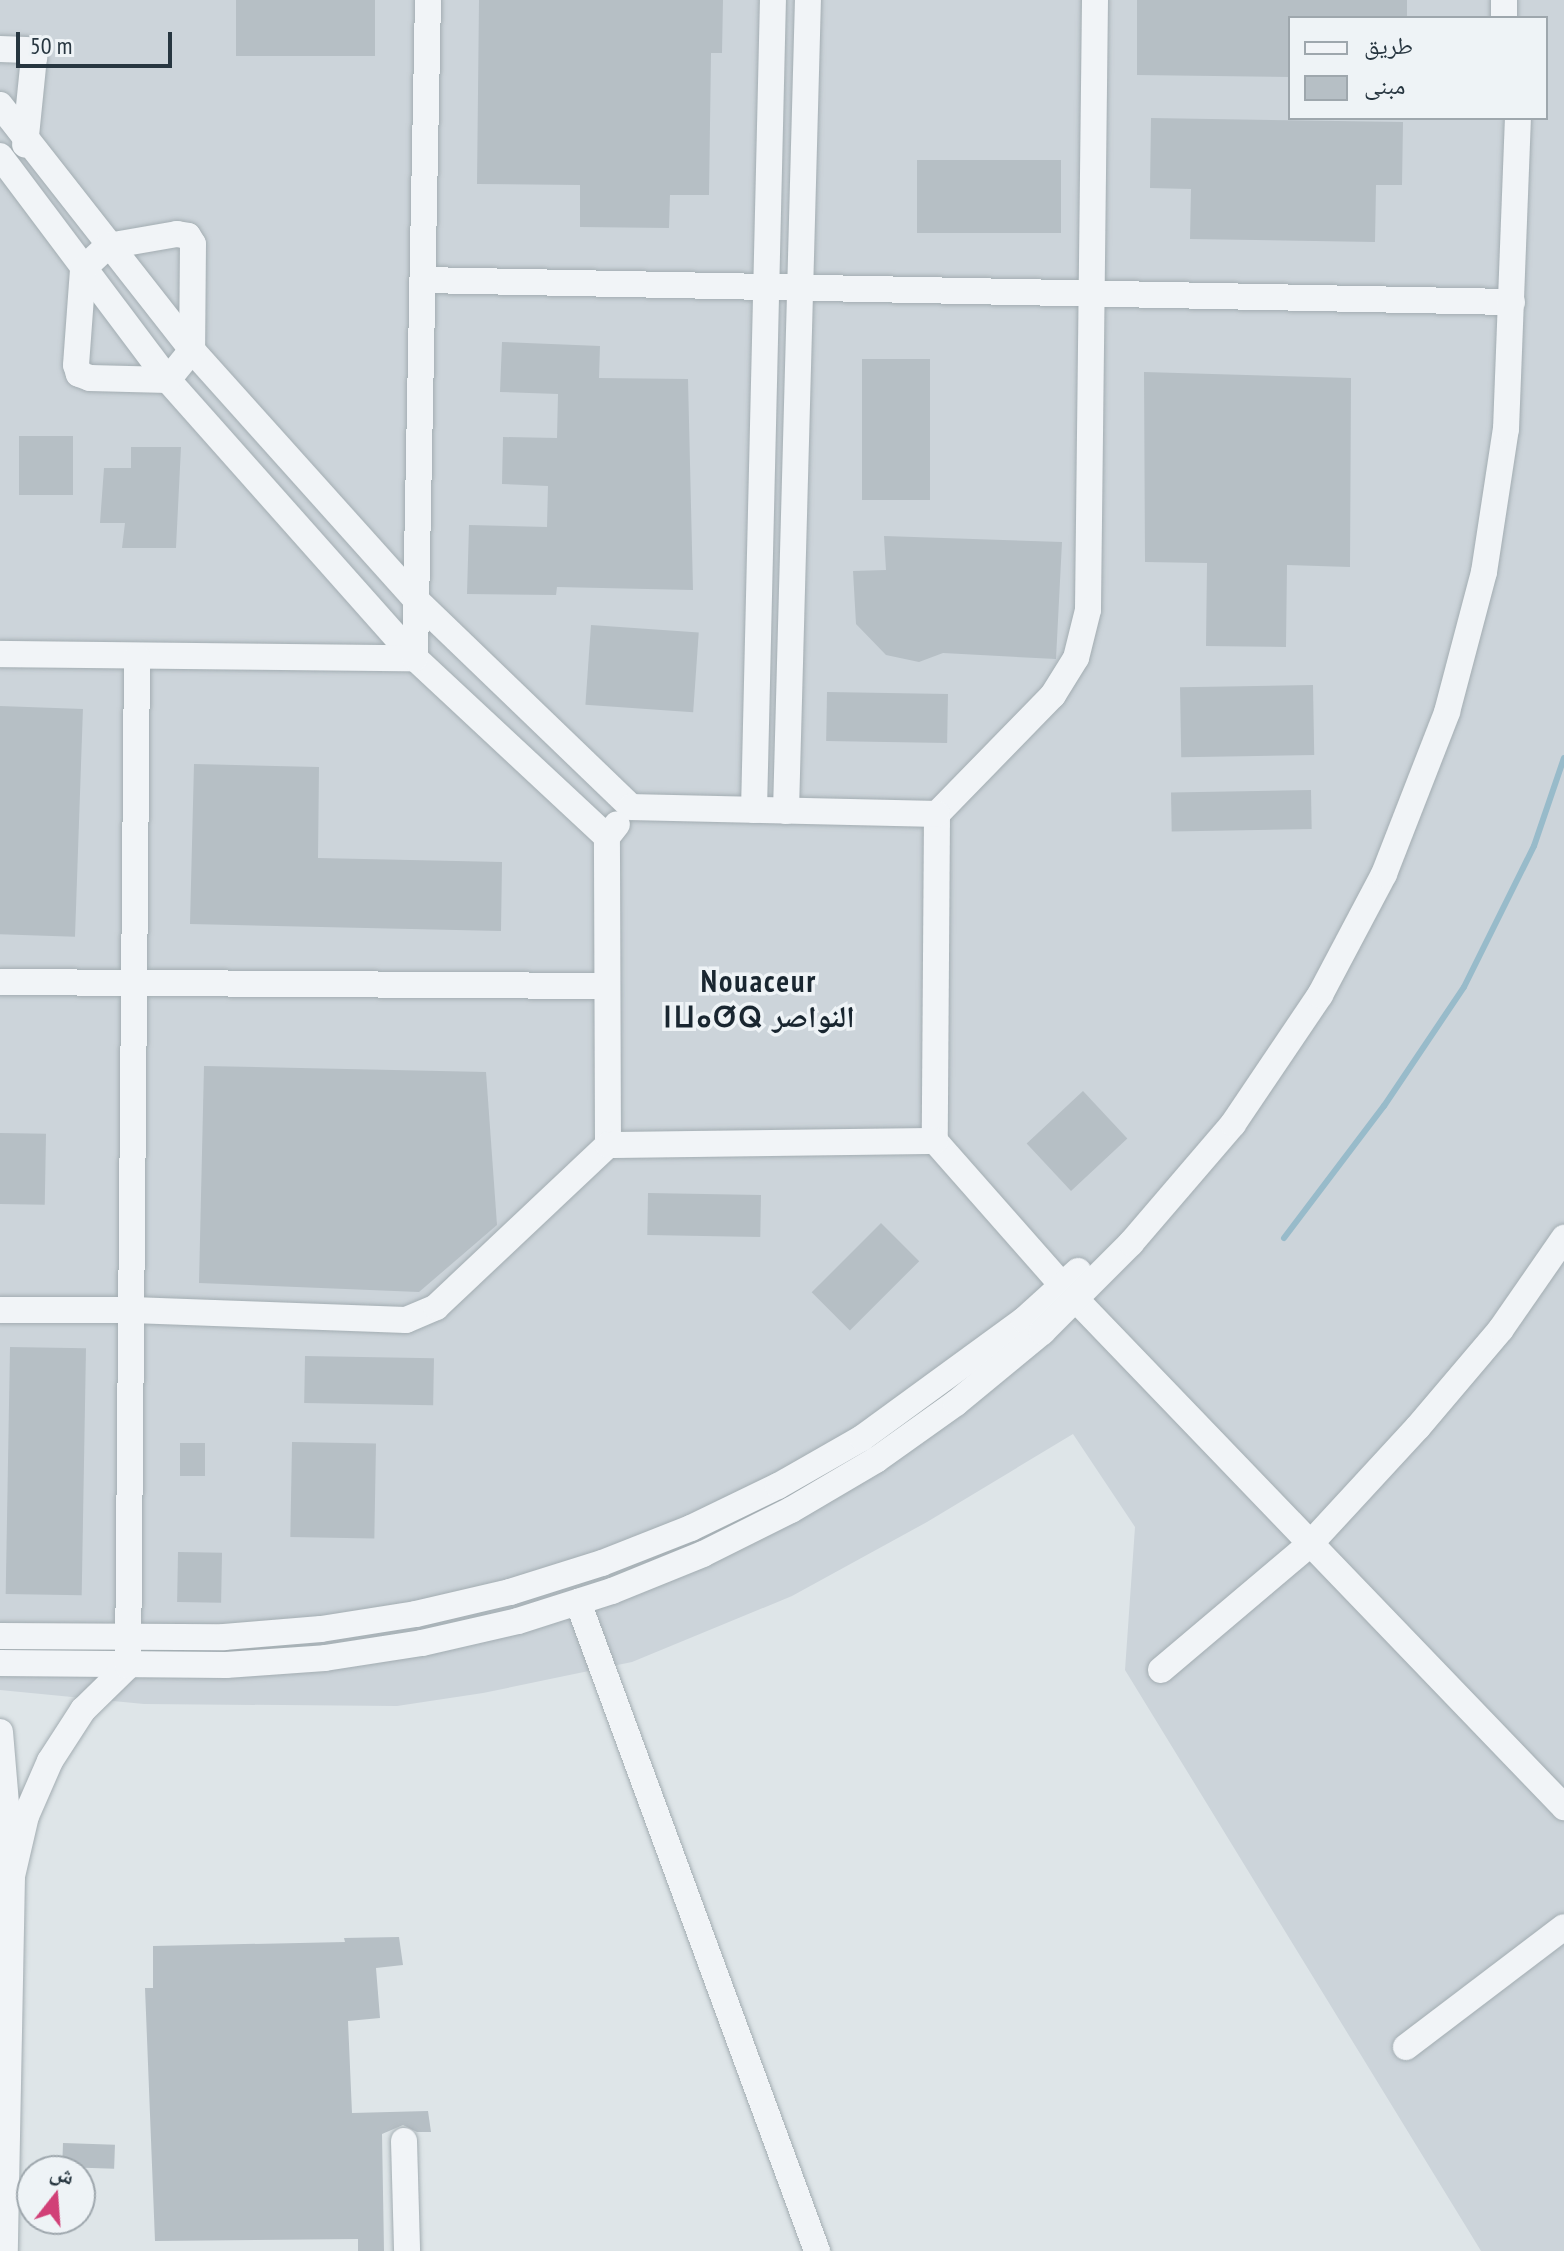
<!DOCTYPE html>
<html>
<head>
<meta charset="utf-8">
<style>
	body { margin:0 }
	#map { position:relative; width:1564px; height:2251px; overflow:hidden; background:#dee5e8; font-family:"PT Sans Narrow","Noto Naskh Arabic","Noto Sans Tifinagh",sans-serif }
	div>[style] { position:absolute }
	[style*='--x'] { left:calc(var(--x)*1px); top:calc(var(--y)*1px); width:calc(var(--w)*1px); rotate:calc(var(--a)*1deg) }
	.built>* { inset:0; background:#ccd4da }
	.stream>* { height:6px; margin:-3px; padding:0 3px; transform-origin:3px; border-radius:3px; background:#98bbca }
	.building>* { inset:0; background:#b6bfc5; transform-origin:0 0 }
	.roads { filter:drop-shadow(0 0 2px #a3adb2) drop-shadow(0 0 2px #a3adb2) }
	.minor>* { height:26px; margin:-13px; padding:0 13px; transform-origin:13px; border-radius:13px; background:#f1f4f7 }
	span { translate:-50% -50%; white-space:nowrap; text-align:center; line-height:1.15; -webkit-text-stroke:7px #eef3f6; paint-order:stroke }
	.district-label { font-size:30px; color:#192630; font-weight:700; letter-spacing:2px }
	.legend { position:absolute; left:1288px; top:16px; width:260px; height:104px; box-sizing:border-box; background:#eef3f6; border:2px solid #9ea7ad; margin:0; padding:10px 14px; list-style:none; font-size:24px; color:#273640 }
	.legend li { display:flex; align-items:center; gap:16px; height:40px }
	.legend b { width:40px; border:2px solid #9ea7ad }
	.north { position:absolute; left:16px; top:2155px; width:80px; height:80px; box-sizing:border-box; background:#eef3f6; border:2px solid #9ea7ad; border-radius:50%; rotate:17deg; font-size:22px; font-weight:700; line-height:32px; text-align:center; color:#273640 }
	.north::after { content:''; display:block; margin:auto; width:28px; height:36px; background:#d14077; clip-path:polygon(50% 0,100% 100%,50% 72%,0 100%) }
	.scale { position:absolute; left:16px; top:32px; width:156px; height:36px; box-sizing:border-box; border:4px solid #273640; border-top:0; padding-left:10px; font-size:24px; line-height:28px; white-space:nowrap; color:#273640; -webkit-text-stroke:6px #eef3f6; paint-order:stroke }
</style>
</head>
<body>
<div id="map">
	<div class="built">
		<div style="clip-path:polygon(evenodd,0 0,1564px 0,1564px 2251px,1481px 2251px,1125px 1670px,1135px 1527px,1073px 1434px,927px 1522px,792px 1596px,632px 1662px,483px 1693px,397px 1706px,144px 1704px,0 1690px,0 0,1290px 18px,1546px 18px,1546px 118px,1290px 118px,1290px 18px)"></div>
	</div>
	<div class="stream">
		<div style="--x:1284;--y:1238;--w:166;--a:-52.9"></div>
		<div style="--x:1384;--y:1106;--w:143;--a:-56.1"></div>
		<div style="--x:1464;--y:987;--w:157;--a:-63.6"></div>
		<div style="--x:1534;--y:846;--w:93;--a:-71.2"></div>
	</div>
	<div class="building">
		<div style="left:236px;top:0;width:139px;height:56px"></div>
		<div style="clip-path:polygon(479px 0,723px 0,722px 53px,711px 53px,709px 195px,670px 195px,669px 228px,580px 227px,580px 185px,477px 184px)"></div>
		<div style="clip-path:polygon(1137px 0,1407px 0,1407px 18px,1290px 18px,1290px 77px,1137px 75px)"></div>
		<div style="clip-path:polygon(1151px 118px,1403px 122px,1402px 185px,1376px 185px,1375px 242px,1190px 239px,1191px 189px,1150px 188px)"></div>
		<div style="left:917px;top:160px;width:144px;height:73px"></div>
		<div style="clip-path:polygon(502px 342px,600px 346px,599px 378px,688px 379px,693px 590px,557px 587px,556px 595px,467px 594px,469px 525px,547px 527px,548px 486px,502px 484px,503px 437px,557px 438px,558px 394px,500px 392px)"></div>
		<div style="left:862px;top:359px;width:68px;height:141px"></div>
		<div style="clip-path:polygon(1144px 372px,1351px 378px,1350px 567px,1287px 565px,1286px 647px,1206px 646px,1207px 563px,1145px 562px)"></div>
		<div style="left:19px;top:436px;width:54px;height:59px"></div>
		<div style="clip-path:polygon(131px 447px,181px 447px,176px 548px,122px 548px,125px 523px,100px 523px,104px 468px,131px 468px)"></div>
		<div style="clip-path:polygon(884px 536px,1062px 542px,1056px 659px,943px 653px,919px 662px,886px 655px,856px 624px,853px 571px,886px 570px)"></div>
		<div style="left:591px;top:625px;width:108px;height:80px;rotate:4deg"></div>
		<div style="left:1313px;top:685px;width:70px;height:133px;rotate:89deg"></div>
		<div style="left:827px;top:692px;width:121px;height:49px;rotate:1deg"></div>
		<div style="left:0;top:706px;width:83px;height:228px;rotate:2deg"></div>
		<div style="clip-path:polygon(194px 764px,319px 767px,318px 858px,502px 862px,501px 931px,190px 924px)"></div>
		<div style="left:1311px;top:790px;width:39px;height:140px;rotate:89deg"></div>
		<div style="clip-path:polygon(204px 1066px,486px 1072px,497px 1225px,419px 1292px,199px 1283px)"></div>
		<div style="left:1083px;top:1091px;width:65px;height:77px;rotate:47deg"></div>
		<div style="left:0;top:1133px;width:46px;height:71px;rotate:1deg"></div>
		<div style="left:648px;top:1193px;width:113px;height:42px;rotate:1deg"></div>
		<div style="left:881px;top:1223px;width:54px;height:98px;rotate:45deg"></div>
		<div style="left:10px;top:1347px;width:76px;height:247px;rotate:1deg"></div>
		<div style="left:305px;top:1356px;width:129px;height:47px;rotate:1deg"></div>
		<div style="left:292px;top:1442px;width:84px;height:95px;rotate:1deg"></div>
		<div style="left:205px;top:1443px;width:33px;height:25px;rotate:90deg"></div>
		<div style="left:178px;top:1552px;width:44px;height:50px;rotate:1deg"></div>
		<div style="clip-path:polygon(399px 1937px,403px 1965px,376px 1968px,380px 2018px,348px 2021px,352px 2113px,428px 2111px,431px 2132px,417px 2132px,403px 2125px,382px 2134px,384px 2251px,358px 2251px,358px 2239px,155px 2241px,145px 1988px,153px 1988px,153px 1946px,345px 1942px,344px 1938px)"></div>
		<div style="left:63px;top:2143px;width:52px;height:24px;rotate:2deg"></div>
	</div>
	<div class="roads">
		<div class="minor">
			<div style="--x:1095;--y:0;--w:610;--a:90.66"></div>
			<div style="--x:1088;--y:610;--w:49;--a:104"></div>
			<div style="--x:1076;--y:658;--w:44;--a:121.9"></div>
			<div style="--x:1053;--y:695;--w:166;--a:134.3"></div>
			<div style="--x:937;--y:814;--w:327;--a:90.4"></div>
			<div style="--x:935;--y:1141;--w:193;--a:48.6"></div>
			<div style="--x:1063;--y:1286;--w:723;--a:46.12"></div>
			<div style="--x:1504;--y:18;--w:18;--a:-90"></div>
			<div style="--x:0;--y:49;--w:26;--a:2"></div>
			<div style="--x:26;--y:50;--w:11;--a:41"></div>
			<div style="--x:34;--y:57;--w:88;--a:95.8"></div>
			<div style="--x:0;--y:105;--w:311;--a:51.9"></div>
			<div style="--x:192;--y:350;--w:336;--a:48.1"></div>
			<div style="--x:416;--y:600;--w:298;--a:43.9"></div>
			<div style="--x:631;--y:807;--w:306;--a:1.3"></div>
			<div style="--x:0;--y:156;--w:280;--a:53.1"></div>
			<div style="--x:168;--y:380;--w:372;--a:48.4"></div>
			<div style="--x:415;--y:658;--w:262;--a:43"></div>
			<div style="--x:177;--y:234;--w:11;--a:10"></div>
			<div style="--x:188;--y:236;--w:9;--a:58"></div>
			<div style="--x:193;--y:244;--w:106;--a:90.5"></div>
			<div style="--x:192;--y:350;--w:38;--a:129"></div>
			<div style="--x:168;--y:380;--w:78;--a:-178.5"></div>
			<div style="--x:90;--y:378;--w:12;--a:-160"></div>
			<div style="--x:79;--y:374;--w:9;--a:-108"></div>
			<div style="--x:76;--y:365;--w:96;--a:-85.8"></div>
			<div style="--x:83;--y:269;--w:34;--a:-43"></div>
			<div style="--x:108;--y:246;--w:70;--a:-9.9"></div>
			<div style="--x:423;--y:280;--w:1089;--a:1.16"></div>
			<div style="--x:0;--y:654;--w:415;--a:0.6"></div>
			<div style="--x:415;--y:658;--w:658;--a:-88.87"></div>
			<div style="--x:754;--y:810;--w:810;--a:-88.66"></div>
			<div style="--x:786;--y:811;--w:811;--a:-88.45"></div>
			<div style="--x:0;--y:982;--w:607;--a:0.38"></div>
			<div style="--x:608;--y:1145;--w:308;--a:-90.2"></div>
			<div style="--x:607;--y:837;--w:16;--a:-52"></div>
			<div style="--x:0;--y:1310;--w:132;--a:0"></div>
			<div style="--x:132;--y:1310;--w:274;--a:2.1"></div>
			<div style="--x:406;--y:1320;--w:33;--a:-23"></div>
			<div style="--x:436;--y:1307;--w:236;--a:-43.3"></div>
			<div style="--x:608;--y:1145;--w:327;--a:-0.7"></div>
			<div style="--x:578;--y:1602;--w:692;--a:69.78"></div>
			<div style="--x:0;--y:1636;--w:224;--a:0.3"></div>
			<div style="--x:224;--y:1637;--w:97;--a:-4.7"></div>
			<div style="--x:321;--y:1629;--w:96;--a:-9"></div>
			<div style="--x:416;--y:1614;--w:97;--a:-13.2"></div>
			<div style="--x:510;--y:1592;--w:96;--a:-17.5"></div>
			<div style="--x:602;--y:1563;--w:96;--a:-21.5"></div>
			<div style="--x:691;--y:1528;--w:97;--a:-25.8"></div>
			<div style="--x:778;--y:1486;--w:97;--a:-29.7"></div>
			<div style="--x:862;--y:1438;--w:200;--a:-36.1"></div>
			<div style="--x:1024;--y:1320;--w:73;--a:-42.2"></div>
			<div style="--x:0;--y:1663;--w:226;--a:0.5"></div>
			<div style="--x:226;--y:1665;--w:99;--a:-4"></div>
			<div style="--x:325;--y:1658;--w:98;--a:-8.8"></div>
			<div style="--x:422;--y:1643;--w:98;--a:-12.9"></div>
			<div style="--x:518;--y:1621;--w:99;--a:-17.7"></div>
			<div style="--x:612;--y:1591;--w:98;--a:-22.1"></div>
			<div style="--x:703;--y:1554;--w:98;--a:-26.6"></div>
			<div style="--x:791;--y:1510;--w:99;--a:-30.5"></div>
			<div style="--x:876;--y:1460;--w:98;--a:-35.5"></div>
			<div style="--x:956;--y:1403;--w:112;--a:-39.5"></div>
			<div style="--x:1042;--y:1332;--w:126;--a:-45"></div>
			<div style="--x:1131;--y:1243;--w:157;--a:-49.4"></div>
			<div style="--x:1233;--y:1124;--w:156;--a:-56"></div>
			<div style="--x:1320;--y:995;--w:137;--a:-62.1"></div>
			<div style="--x:1384;--y:874;--w:174;--a:-68.7"></div>
			<div style="--x:1447;--y:712;--w:145;--a:-75.2"></div>
			<div style="--x:1484;--y:572;--w:145;--a:-81.3"></div>
			<div style="--x:1506;--y:429;--w:311;--a:-87.8"></div>
			<div style="--x:1161;--y:1670;--w:195;--a:-40.2"></div>
			<div style="--x:1310;--y:1544;--w:159;--a:-47.3"></div>
			<div style="--x:1418;--y:1427;--w:128;--a:-49.7"></div>
			<div style="--x:1501;--y:1329;--w:111;--a:-55.3"></div>
			<div style="--x:0;--y:1732;--w:144;--a:85.2"></div>
			<div style="--x:12;--y:1876;--w:375;--a:91.1"></div>
			<div style="--x:12;--y:1876;--w:62;--a:-76.9"></div>
			<div style="--x:26;--y:1816;--w:60;--a:-66.4"></div>
			<div style="--x:50;--y:1761;--w:61;--a:-57.1"></div>
			<div style="--x:83;--y:1710;--w:63;--a:-44.4"></div>
			<div style="--x:128;--y:1666;--w:1009;--a:-89.49"></div>
			<div style="--x:1406;--y:2047;--w:198;--a:-37.2"></div>
			<div style="--x:404;--y:2141;--w:110;--a:88.4"></div>
		</div>
	</div>
	<div class="district-label">
		<span style="left:759px;top:998px">Nouaceur<br>ⵏⵡⴰⵚⵕ النواصر</span>
	</div>
	<ul class="legend">
	<li><b style="height:10px;background:#f1f4f7"></b>طريق</li>
	<li><b style="height:22px;background:#b6bfc5"></b>مبنى</li>
	</ul>
	<div class="north">ش</div>
	<div class="scale">50 m</div>
</div>
</body>
</html>
